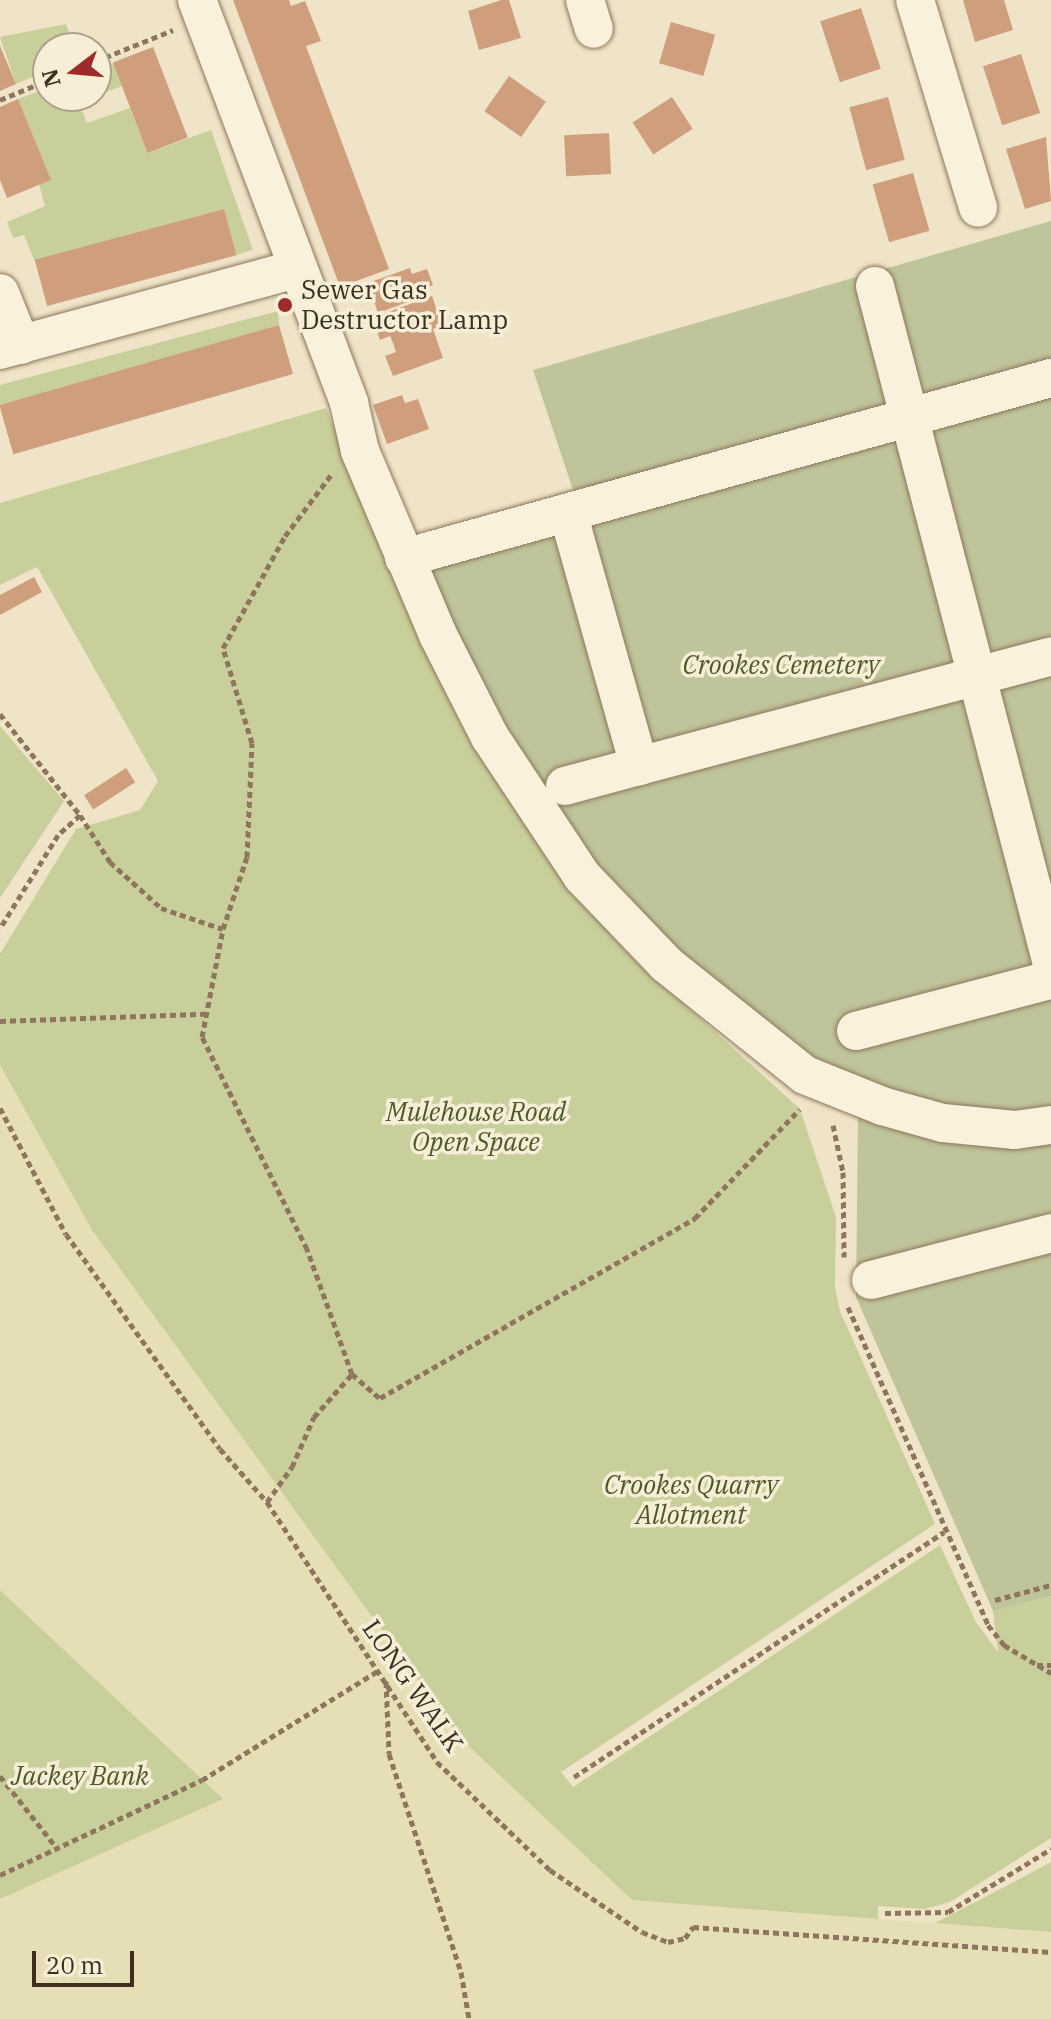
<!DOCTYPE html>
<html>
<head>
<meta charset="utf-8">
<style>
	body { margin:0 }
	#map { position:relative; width:1051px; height:2019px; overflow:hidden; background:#f0e4c8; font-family:"IBM Plex Serif",serif }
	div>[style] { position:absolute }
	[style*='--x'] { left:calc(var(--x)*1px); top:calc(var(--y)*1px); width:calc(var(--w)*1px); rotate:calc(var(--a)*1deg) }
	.farmland>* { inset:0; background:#e6deb5 }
	.green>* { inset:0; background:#c9cf9b }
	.cemetery>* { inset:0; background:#bfc49a }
	.building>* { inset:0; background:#cf9f7d; transform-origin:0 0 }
	.path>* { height:5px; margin-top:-2.5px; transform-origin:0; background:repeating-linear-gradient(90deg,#8d765c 0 6px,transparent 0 10px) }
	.roads { filter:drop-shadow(0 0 2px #8d765c) drop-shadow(0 0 2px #8d765c) }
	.minor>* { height:38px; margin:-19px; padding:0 19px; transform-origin:19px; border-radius:19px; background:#faf1dc }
	.dots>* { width:22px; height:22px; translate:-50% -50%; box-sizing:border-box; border:4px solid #f7eed8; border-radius:50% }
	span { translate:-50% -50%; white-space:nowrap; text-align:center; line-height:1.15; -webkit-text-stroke:7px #f7eed8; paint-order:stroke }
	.poi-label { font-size:26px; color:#3d2e20 }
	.left { translate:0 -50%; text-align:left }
	.park-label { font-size:26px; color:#4d5a26; font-style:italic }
	.street-label { font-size:26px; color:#3d2e20 }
	.north { position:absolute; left:32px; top:32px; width:80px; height:80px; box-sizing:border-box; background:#f7eed8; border:2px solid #ada18e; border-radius:50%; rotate:254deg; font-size:22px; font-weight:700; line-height:32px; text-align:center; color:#3d2e20 }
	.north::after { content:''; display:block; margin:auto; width:28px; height:36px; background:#9e2a2b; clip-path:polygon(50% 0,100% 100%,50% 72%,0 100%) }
	.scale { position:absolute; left:32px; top:1951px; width:102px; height:36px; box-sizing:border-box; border:4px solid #3d2e20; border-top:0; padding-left:10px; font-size:24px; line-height:28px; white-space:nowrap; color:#3d2e20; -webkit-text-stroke:6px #f7eed8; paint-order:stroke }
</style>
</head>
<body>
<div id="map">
	<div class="farmland">
		<div style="clip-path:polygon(0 1065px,92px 1230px,459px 1737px,632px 1900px,1051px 1932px,1051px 2019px,0 2019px,0 1899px,222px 1799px,0 1590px)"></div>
	</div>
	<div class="green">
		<div style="clip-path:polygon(66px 24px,75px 48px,48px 48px,48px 70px,16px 84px,0 37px)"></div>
		<div style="clip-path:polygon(113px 63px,122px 86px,96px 96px,96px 69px)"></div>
		<div style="clip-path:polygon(48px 88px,48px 96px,96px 96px,79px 103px,87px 123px,130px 108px,148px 153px,211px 130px,253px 250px,236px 255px,223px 209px,35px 262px,24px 235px,13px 238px,7px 222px,45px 206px,39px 184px,50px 180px,18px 99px)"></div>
		<div style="clip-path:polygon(278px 311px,279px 325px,0 406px,0 385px)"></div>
		<div style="clip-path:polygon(326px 408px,393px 575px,536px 836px,625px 950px,800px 1109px,836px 1217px,835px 1288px,840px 1311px,935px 1524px,561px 1772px,573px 1787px,940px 1545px,976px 1622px,998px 1652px,993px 1611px,1051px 1596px,1051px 1838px,950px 1902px,925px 1909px,878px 1906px,878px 1919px,632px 1900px,459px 1737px,92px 1230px,0 1065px,0 954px,76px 829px,140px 810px,158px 781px,37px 567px,0 585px,0 503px)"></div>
		<div style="clip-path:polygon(0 726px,64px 801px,0 898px)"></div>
		<div style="clip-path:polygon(0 1590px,223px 1799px,0 1899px)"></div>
		<div style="clip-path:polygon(1051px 1862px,1051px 1932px,935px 1923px,1010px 1884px)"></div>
	</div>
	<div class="cemetery">
		<div style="clip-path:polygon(1051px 221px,1051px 1596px,993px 1611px,856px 1297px,858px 1115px,821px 1061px,791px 1043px,645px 923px,579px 842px,473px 682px,420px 553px,574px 493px,533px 370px)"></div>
	</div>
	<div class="building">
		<div style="clip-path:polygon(233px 0,289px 0,291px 6px,305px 1px,321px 41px,306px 46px,389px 269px,340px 287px)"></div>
		<div style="clip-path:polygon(501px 0,509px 0,521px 38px,479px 50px,468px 11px)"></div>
		<div style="clip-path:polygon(963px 0,1004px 0,1013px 30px,975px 42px)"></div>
		<div style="left:861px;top:8px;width:64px;height:43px;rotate:72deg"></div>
		<div style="left:671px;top:22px;width:46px;height:43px;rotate:16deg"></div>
		<div style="clip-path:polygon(0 46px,16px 84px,0 91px)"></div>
		<div style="left:153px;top:47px;width:97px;height:43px;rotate:69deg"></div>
		<div style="left:1021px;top:54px;width:62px;height:40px;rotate:72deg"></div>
		<div style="left:509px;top:76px;width:45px;height:43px;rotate:35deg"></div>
		<div style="left:672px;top:97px;width:38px;height:47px;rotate:57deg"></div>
		<div style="left:888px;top:97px;width:65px;height:40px;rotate:75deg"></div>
		<div style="clip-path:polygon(18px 99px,51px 180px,7px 198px,0 180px,0 107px)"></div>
		<div style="left:609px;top:133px;width:41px;height:45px;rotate:87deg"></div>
		<div style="clip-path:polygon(1046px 137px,1051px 201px,1025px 209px,1006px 149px)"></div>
		<div style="left:913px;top:173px;width:60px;height:42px;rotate:74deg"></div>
		<div style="left:224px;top:209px;width:48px;height:196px;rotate:75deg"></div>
		<div style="clip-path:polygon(410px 268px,412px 274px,427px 269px,433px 285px,418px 291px,421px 297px,378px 313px,368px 283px)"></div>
		<div style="clip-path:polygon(432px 296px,442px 325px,433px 329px,443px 358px,393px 376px,385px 356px,396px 352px,393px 343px,390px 336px,380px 340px,372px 318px)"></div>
		<div style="left:279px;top:325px;width:51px;height:291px;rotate:74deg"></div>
		<div style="clip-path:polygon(402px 395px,405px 403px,418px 399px,429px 429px,387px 444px,373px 405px)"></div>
		<div style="clip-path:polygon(34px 577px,42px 592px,0 615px,0 595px)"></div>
		<div style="left:126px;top:768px;width:17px;height:50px;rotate:57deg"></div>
	</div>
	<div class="path">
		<div style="--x:96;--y:61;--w:83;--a:-21.9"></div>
		<div style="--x:0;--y:100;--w:52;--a:-22.6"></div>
		<div style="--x:0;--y:714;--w:129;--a:51.6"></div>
		<div style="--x:80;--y:815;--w:30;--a:138"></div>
		<div style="--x:58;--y:835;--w:110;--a:121.9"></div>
		<div style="--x:80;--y:815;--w:56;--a:57.4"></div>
		<div style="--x:110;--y:862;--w:69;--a:42"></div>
		<div style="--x:161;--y:908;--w:65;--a:18.7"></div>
		<div style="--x:0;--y:1021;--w:205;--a:-2"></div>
		<div style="--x:0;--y:1108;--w:142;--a:62.4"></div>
		<div style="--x:66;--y:1234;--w:264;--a:54.4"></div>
		<div style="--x:220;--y:1449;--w:71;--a:48.4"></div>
		<div style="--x:267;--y:1502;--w:311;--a:56.8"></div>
		<div style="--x:437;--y:1762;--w:156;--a:43.7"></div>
		<div style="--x:550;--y:1870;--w:111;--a:34"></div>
		<div style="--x:642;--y:1932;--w:28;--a:21"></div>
		<div style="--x:668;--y:1942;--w:17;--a:-13"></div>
		<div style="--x:685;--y:1938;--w:14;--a:-54"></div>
		<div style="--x:693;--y:1927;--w:359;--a:4"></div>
		<div style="--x:833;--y:1125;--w:48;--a:78"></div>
		<div style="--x:843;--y:1172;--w:85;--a:89.3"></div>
		<div style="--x:848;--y:1307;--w:347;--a:66.2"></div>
		<div style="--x:988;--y:1625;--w:26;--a:51"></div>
		<div style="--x:1004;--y:1645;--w:55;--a:30.8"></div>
		<div style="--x:352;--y:1374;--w:37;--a:41"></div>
		<div style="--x:380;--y:1398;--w:363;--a:-29.7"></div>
		<div style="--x:695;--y:1218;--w:151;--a:-46.1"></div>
		<div style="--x:267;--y:1502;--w:43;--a:-54.5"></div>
		<div style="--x:292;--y:1467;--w:55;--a:-66.3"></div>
		<div style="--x:314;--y:1417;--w:57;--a:-48.5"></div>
		<div style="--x:352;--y:1374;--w:133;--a:-109.8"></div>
		<div style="--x:307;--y:1249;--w:237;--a:-116.3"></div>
		<div style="--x:202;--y:1037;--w:110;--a:-79"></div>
		<div style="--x:223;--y:929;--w:76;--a:-71.6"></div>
		<div style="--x:247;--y:857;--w:114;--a:-87.5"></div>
		<div style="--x:252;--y:743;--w:99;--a:-107"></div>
		<div style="--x:223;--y:648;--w:128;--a:-61"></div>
		<div style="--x:285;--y:536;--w:76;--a:-53"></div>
		<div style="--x:995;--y:1600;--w:58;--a:-15"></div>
		<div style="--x:1037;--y:1665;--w:14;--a:0"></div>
		<div style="--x:386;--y:1681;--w:73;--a:87.6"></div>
		<div style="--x:389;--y:1754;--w:230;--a:71.7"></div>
		<div style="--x:461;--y:1972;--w:48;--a:80.3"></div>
		<div style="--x:0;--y:1776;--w:90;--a:51.7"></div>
		<div style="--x:574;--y:1777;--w:444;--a:-33.5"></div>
		<div style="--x:0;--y:1875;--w:223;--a:-25.2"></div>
		<div style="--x:202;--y:1780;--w:207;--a:-31.8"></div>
		<div style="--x:885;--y:1913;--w:63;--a:-0.9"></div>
		<div style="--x:948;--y:1912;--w:121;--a:-31.5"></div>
	</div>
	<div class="roads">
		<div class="minor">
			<div style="--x:197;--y:0;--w:431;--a:69.3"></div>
			<div style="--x:349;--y:403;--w:49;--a:77.1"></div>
			<div style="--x:360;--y:451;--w:200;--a:67"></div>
			<div style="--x:438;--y:635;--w:114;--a:63"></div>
			<div style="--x:490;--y:737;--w:167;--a:56.5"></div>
			<div style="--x:582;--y:876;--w:122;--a:46.3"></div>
			<div style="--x:666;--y:964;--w:178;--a:38.6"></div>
			<div style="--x:805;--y:1075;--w:83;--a:21.9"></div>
			<div style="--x:882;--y:1106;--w:63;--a:15.6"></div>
			<div style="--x:943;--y:1123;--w:72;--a:5.6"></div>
			<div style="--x:1015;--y:1130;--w:36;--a:-8"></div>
			<div style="--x:585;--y:0;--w:30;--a:73"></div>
			<div style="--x:915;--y:0;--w:217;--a:73.1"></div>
			<div style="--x:875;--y:286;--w:697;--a:75.37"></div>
			<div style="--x:0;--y:293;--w:56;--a:68"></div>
			<div style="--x:0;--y:350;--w:307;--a:-15.3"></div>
			<div style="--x:568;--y:513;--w:263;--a:74.3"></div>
			<div style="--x:639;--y:766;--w:426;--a:-14.9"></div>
			<div style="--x:404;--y:558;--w:672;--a:-15.55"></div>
			<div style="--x:565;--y:786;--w:77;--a:-15.1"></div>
			<div style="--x:856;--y:1031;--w:202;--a:-14.7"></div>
			<div style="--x:871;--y:1280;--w:186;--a:-14.6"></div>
		</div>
	</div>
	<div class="dots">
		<div style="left:285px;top:305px;background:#9e2a2b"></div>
	</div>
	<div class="poi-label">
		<span class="left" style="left:301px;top:305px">Sewer Gas<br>Destructor Lamp</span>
	</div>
	<div class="park-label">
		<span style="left:781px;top:665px">Crookes Cemetery</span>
		<span style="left:476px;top:1127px">Mulehouse Road<br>Open Space</span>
		<span style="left:691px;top:1500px">Crookes Quarry<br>Allotment</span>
		<span style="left:80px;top:1776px">Jackey Bank</span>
	</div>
	<div class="street-label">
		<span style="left:413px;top:1686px;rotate:55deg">LONG WALK</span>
	</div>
	<div class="north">N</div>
	<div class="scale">20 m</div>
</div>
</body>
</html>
